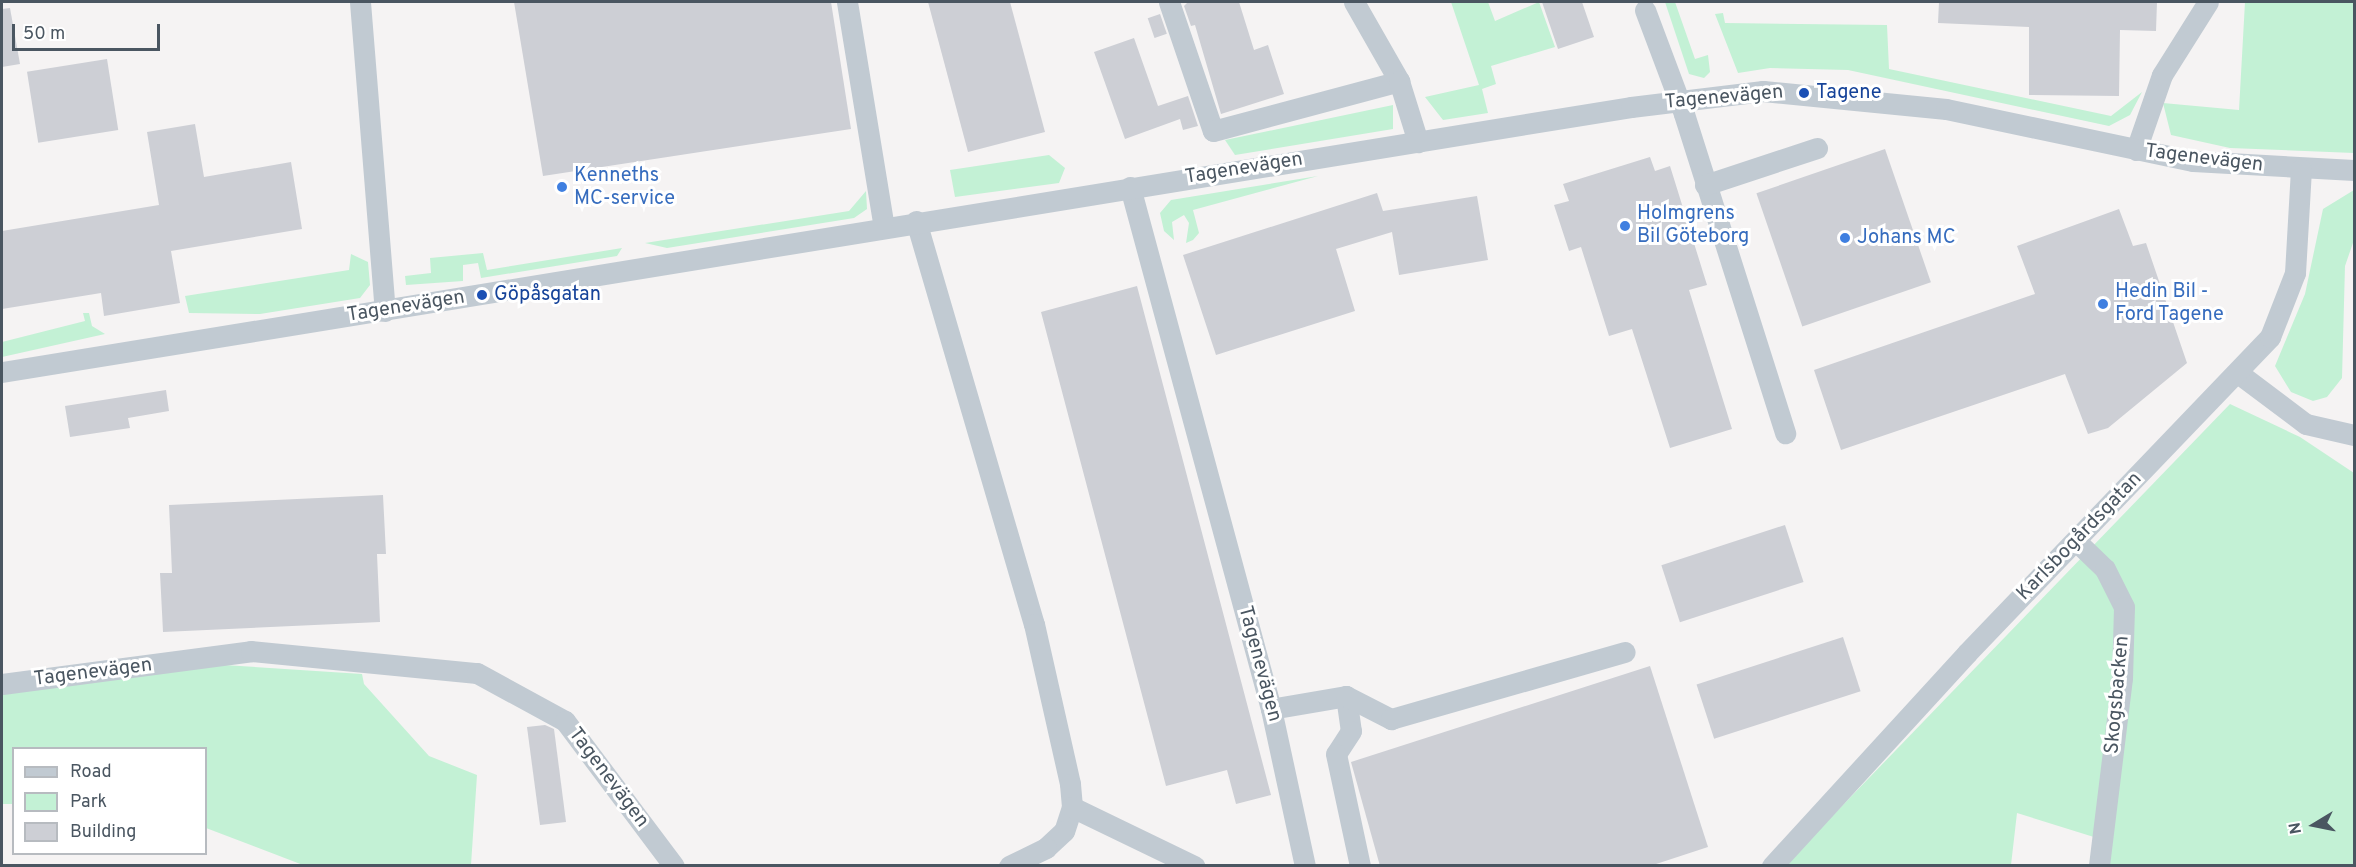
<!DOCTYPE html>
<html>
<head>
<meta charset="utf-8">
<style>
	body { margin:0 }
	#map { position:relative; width:2356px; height:867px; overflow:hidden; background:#f5f3f3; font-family:Overpass,sans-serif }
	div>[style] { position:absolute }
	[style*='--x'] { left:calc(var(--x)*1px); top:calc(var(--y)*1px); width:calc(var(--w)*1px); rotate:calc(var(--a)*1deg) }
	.green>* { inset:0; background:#c3f1d5 }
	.building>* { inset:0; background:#cdcfd5; transform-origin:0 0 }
	.minor>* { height:21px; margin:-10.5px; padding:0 10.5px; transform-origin:10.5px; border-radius:10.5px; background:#c1cad2 }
	.dots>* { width:16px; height:16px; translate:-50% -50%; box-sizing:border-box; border:3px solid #fff; border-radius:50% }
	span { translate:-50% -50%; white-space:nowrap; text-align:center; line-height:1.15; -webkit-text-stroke:6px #fff; paint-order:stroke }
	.transit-label { font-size:20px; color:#164399 }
	.left { translate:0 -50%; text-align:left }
	.street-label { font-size:20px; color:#4a5661 }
	.shop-label { font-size:20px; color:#366cbe }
	.frame { position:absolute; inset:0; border:3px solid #4a5661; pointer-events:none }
	.legend { position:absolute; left:12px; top:747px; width:195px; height:108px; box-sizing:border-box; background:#fff; border:2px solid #b7bbc0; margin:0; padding:8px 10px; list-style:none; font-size:18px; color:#4a5661 }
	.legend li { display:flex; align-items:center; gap:12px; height:30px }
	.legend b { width:30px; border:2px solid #b7bbc0 }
	.north { position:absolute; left:2284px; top:795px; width:60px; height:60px; -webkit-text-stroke:4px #fff; paint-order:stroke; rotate:260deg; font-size:16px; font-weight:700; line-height:24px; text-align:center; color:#4a5661 }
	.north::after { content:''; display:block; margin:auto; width:21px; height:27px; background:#4a5661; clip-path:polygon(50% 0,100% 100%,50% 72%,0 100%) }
	.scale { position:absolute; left:12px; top:24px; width:148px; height:27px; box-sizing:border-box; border:3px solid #4a5661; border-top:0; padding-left:8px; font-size:18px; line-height:21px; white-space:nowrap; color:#4a5661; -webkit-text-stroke:4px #fff; paint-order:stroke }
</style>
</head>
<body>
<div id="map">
	<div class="green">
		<div style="clip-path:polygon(1451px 2px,1488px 2px,1495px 21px,1539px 2px,1555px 47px,1491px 66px,1496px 84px,1482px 89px,1488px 113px,1443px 120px,1425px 97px,1479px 85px)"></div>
		<div style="clip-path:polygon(1665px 2px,1675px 2px,1695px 59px,1708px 55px,1710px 72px,1704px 78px,1689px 74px)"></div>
		<div style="clip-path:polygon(2245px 2px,2354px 2px,2354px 153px,2230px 148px,2171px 135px,2163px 103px,2239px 110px)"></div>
		<div style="clip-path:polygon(1723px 13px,1725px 23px,1887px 25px,1889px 69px,2111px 116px,2142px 92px,2130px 115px,2109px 126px,1848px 70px,1770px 68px,1738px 73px,1715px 14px)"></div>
		<div style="clip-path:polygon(1393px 105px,1393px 129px,1235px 155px,1225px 140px)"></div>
		<div style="clip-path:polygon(1049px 155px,1065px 168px,1059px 183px,955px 197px,950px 170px)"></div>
		<div style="clip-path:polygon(1318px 176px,1193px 210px,1199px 233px,1193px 240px,1186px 243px,1189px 223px,1184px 215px,1172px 222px,1174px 240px,1164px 231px,1160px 213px,1171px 200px)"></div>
		<div style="clip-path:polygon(2354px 190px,2354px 240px,2345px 266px,2342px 378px,2327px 397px,2313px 401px,2291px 392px,2275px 366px,2305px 294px,2323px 209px)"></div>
		<div style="clip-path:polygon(866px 191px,867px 209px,854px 218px,667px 248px,645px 243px,849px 211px)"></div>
		<div style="clip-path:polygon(622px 248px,617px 256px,481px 278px,478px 263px,463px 265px,463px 281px,406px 285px,405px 276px,431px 273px,430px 258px,483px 253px,487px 270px)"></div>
		<div style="clip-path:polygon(351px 254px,368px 262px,370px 285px,360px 298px,260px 314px,189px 313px,185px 296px,349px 270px)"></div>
		<div style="clip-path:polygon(83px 313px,89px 313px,92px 326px,105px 334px,2px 357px,2px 342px,85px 321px)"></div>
		<div style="clip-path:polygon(2230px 404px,2300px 437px,2354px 473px,2354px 865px,2094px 865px,2097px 838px,2017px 813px,2011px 865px,1784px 866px)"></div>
		<div style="clip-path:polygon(224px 665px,362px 674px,364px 684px,429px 756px,477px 775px,471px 865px,303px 865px,206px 828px,206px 748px,14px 748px,13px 804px,2px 804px,2px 691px)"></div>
	</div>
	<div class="building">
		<div style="clip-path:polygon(514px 2px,831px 2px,851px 129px,543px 176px)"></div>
		<div style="clip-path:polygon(928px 2px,1010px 2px,1045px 132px,968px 152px)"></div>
		<div style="clip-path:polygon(1188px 2px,1239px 2px,1254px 50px,1268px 45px,1284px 94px,1221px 114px,1195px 25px,1191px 26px,1184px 6px)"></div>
		<div style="clip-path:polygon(1542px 2px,1582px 2px,1594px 37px,1558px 49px)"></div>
		<div style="clip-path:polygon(1939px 2px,2157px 2px,2156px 31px,2120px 30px,2119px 96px,2029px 95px,2029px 27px,1938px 23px)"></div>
		<div style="clip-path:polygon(10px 8px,20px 64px,2px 67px,2px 9px)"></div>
		<div style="left:1160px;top:14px;width:21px;height:13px;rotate:71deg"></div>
		<div style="clip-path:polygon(1134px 38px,1158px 106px,1188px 96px,1198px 126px,1183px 130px,1180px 119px,1125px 139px,1094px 52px)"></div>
		<div style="left:107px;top:59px;width:72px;height:81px;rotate:81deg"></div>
		<div style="clip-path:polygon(195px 124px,204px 177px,291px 162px,302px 229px,171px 251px,180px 303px,104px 316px,101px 293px,2px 309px,2px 231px,159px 205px,147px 132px)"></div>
		<div style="left:1885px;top:149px;width:141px;height:136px;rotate:71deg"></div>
		<div style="clip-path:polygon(1650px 157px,1655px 171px,1670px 166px,1707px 285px,1689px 290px,1732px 429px,1670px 448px,1632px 329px,1609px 336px,1581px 247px,1569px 251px,1554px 205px,1569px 201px,1563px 184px)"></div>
		<div style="clip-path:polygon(1377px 193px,1383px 211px,1477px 196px,1488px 260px,1399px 275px,1392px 232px,1336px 249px,1355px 311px,1216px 355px,1183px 255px)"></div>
		<div style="clip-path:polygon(2119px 209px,2133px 246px,2146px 243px,2187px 363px,2108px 428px,2088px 434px,2065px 374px,1841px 450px,1814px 370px,2035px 294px,2017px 246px)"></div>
		<div style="clip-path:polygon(1137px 286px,1271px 795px,1236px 804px,1227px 770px,1166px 786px,1041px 312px)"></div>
		<div style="clip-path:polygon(166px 390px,169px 411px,128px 418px,130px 428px,70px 437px,65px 406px)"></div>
		<div style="clip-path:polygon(383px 495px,386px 554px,377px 554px,380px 622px,163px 632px,160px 573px,172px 573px,169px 505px)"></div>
		<div style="left:1785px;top:525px;width:60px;height:130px;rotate:72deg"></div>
		<div style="left:1843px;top:637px;width:57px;height:154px;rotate:72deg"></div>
		<div style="clip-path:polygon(1650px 666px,1708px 847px,1650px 866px,1380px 866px,1351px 762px)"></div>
		<div style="clip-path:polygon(545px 725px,554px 729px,566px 822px,540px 825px,527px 727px)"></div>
	</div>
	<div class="minor">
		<div style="--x:360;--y:2;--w:310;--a:85.4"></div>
		<div style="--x:847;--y:2;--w:229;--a:80.7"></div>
		<div style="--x:1169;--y:2;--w:136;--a:71.2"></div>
		<div style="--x:1213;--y:131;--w:193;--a:-15"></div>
		<div style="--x:1354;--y:2;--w:91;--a:60.3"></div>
		<div style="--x:1399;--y:81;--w:64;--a:72.7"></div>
		<div style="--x:1645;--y:10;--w:111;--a:69.4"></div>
		<div style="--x:1684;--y:114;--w:335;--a:72.4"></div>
		<div style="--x:2136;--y:150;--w:79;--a:-70.9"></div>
		<div style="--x:2162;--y:75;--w:86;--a:-57.8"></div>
		<div style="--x:1705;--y:185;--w:118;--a:-18.3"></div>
		<div style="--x:1130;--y:187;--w:541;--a:74.88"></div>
		<div style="--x:1271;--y:709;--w:161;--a:77.8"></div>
		<div style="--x:916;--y:221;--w:420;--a:73.7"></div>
		<div style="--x:1034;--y:624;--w:164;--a:77.3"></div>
		<div style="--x:1070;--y:784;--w:23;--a:85"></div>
		<div style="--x:1072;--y:807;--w:25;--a:108"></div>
		<div style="--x:1064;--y:831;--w:25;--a:137"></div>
		<div style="--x:1046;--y:848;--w:41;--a:154.1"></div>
		<div style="--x:2;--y:372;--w:1650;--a:-9.24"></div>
		<div style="--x:1631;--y:107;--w:133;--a:-6.9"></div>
		<div style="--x:1763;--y:91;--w:184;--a:5.6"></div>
		<div style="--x:1946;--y:109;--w:252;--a:11.9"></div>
		<div style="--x:2193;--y:161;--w:161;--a:3.2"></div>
		<div style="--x:2238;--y:373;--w:85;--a:36.9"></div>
		<div style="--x:2306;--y:424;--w:49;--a:12.9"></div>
		<div style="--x:2076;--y:541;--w:40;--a:44"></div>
		<div style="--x:2105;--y:569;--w:42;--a:63.4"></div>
		<div style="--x:2124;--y:607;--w:71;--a:91.6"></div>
		<div style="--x:2122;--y:678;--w:189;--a:97"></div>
		<div style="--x:2;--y:684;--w:251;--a:-7.5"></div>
		<div style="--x:251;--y:651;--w:227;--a:5.6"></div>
		<div style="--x:477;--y:673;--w:100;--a:28.6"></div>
		<div style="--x:565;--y:721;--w:181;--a:53.1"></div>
		<div style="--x:1346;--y:696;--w:35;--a:82"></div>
		<div style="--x:1351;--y:731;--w:27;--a:123"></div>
		<div style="--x:1336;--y:754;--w:115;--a:77.9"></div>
		<div style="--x:1271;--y:709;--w:76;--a:-9.8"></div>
		<div style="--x:1346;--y:696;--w:51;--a:27.1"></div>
		<div style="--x:1391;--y:719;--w:243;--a:-16"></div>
		<div style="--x:1072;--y:807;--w:136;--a:25.8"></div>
		<div style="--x:1772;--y:866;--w:289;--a:-47.5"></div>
		<div style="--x:1967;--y:653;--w:438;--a:-46.2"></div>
		<div style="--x:2270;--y:337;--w:69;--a:-68.7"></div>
		<div style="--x:2295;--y:273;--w:104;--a:-86.7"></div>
	</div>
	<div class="dots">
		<div style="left:1804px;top:93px;background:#1a4fb4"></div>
		<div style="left:562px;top:187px;background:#3f7fe0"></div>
		<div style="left:1625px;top:226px;background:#3f7fe0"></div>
		<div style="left:1845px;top:238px;background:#3f7fe0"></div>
		<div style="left:482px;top:295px;background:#1a4fb4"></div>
		<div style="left:2103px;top:304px;background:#3f7fe0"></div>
	</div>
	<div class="transit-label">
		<span class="left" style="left:1816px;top:93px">Tagene</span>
		<span class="left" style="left:494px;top:295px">Göpåsgatan</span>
	</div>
	<div class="street-label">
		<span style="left:1724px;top:98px;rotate:-5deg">Tagenevägen</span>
		<span style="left:2204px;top:159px;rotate:7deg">Tagenevägen</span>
		<span style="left:1244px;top:169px;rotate:-9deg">Tagenevägen</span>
		<span style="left:406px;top:307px;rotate:-9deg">Tagenevägen</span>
		<span style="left:2080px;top:537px;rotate:-46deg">Karlsbogårdsgatan</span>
		<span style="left:1259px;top:664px;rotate:75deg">Tagenevägen</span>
		<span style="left:93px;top:673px;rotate:-7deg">Tagenevägen</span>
		<span style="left:2118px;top:695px;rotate:-85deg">Skogsbacken</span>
		<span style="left:608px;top:778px;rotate:53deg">Tagenevägen</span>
	</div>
	<div class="shop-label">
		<span class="left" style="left:574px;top:188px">Kenneths<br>MC-service</span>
		<span class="left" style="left:1637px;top:226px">Holmgrens<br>Bil Göteborg</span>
		<span class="left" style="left:1857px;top:238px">Johans MC</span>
		<span class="left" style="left:2115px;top:304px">Hedin Bil -<br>Ford Tagene</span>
	</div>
	<div class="frame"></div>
	<ul class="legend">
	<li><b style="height:8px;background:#c1cad2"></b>Road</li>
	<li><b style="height:16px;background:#c3f1d5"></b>Park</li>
	<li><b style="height:16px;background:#cdcfd5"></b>Building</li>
	</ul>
	<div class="north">N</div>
	<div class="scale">50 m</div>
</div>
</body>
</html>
